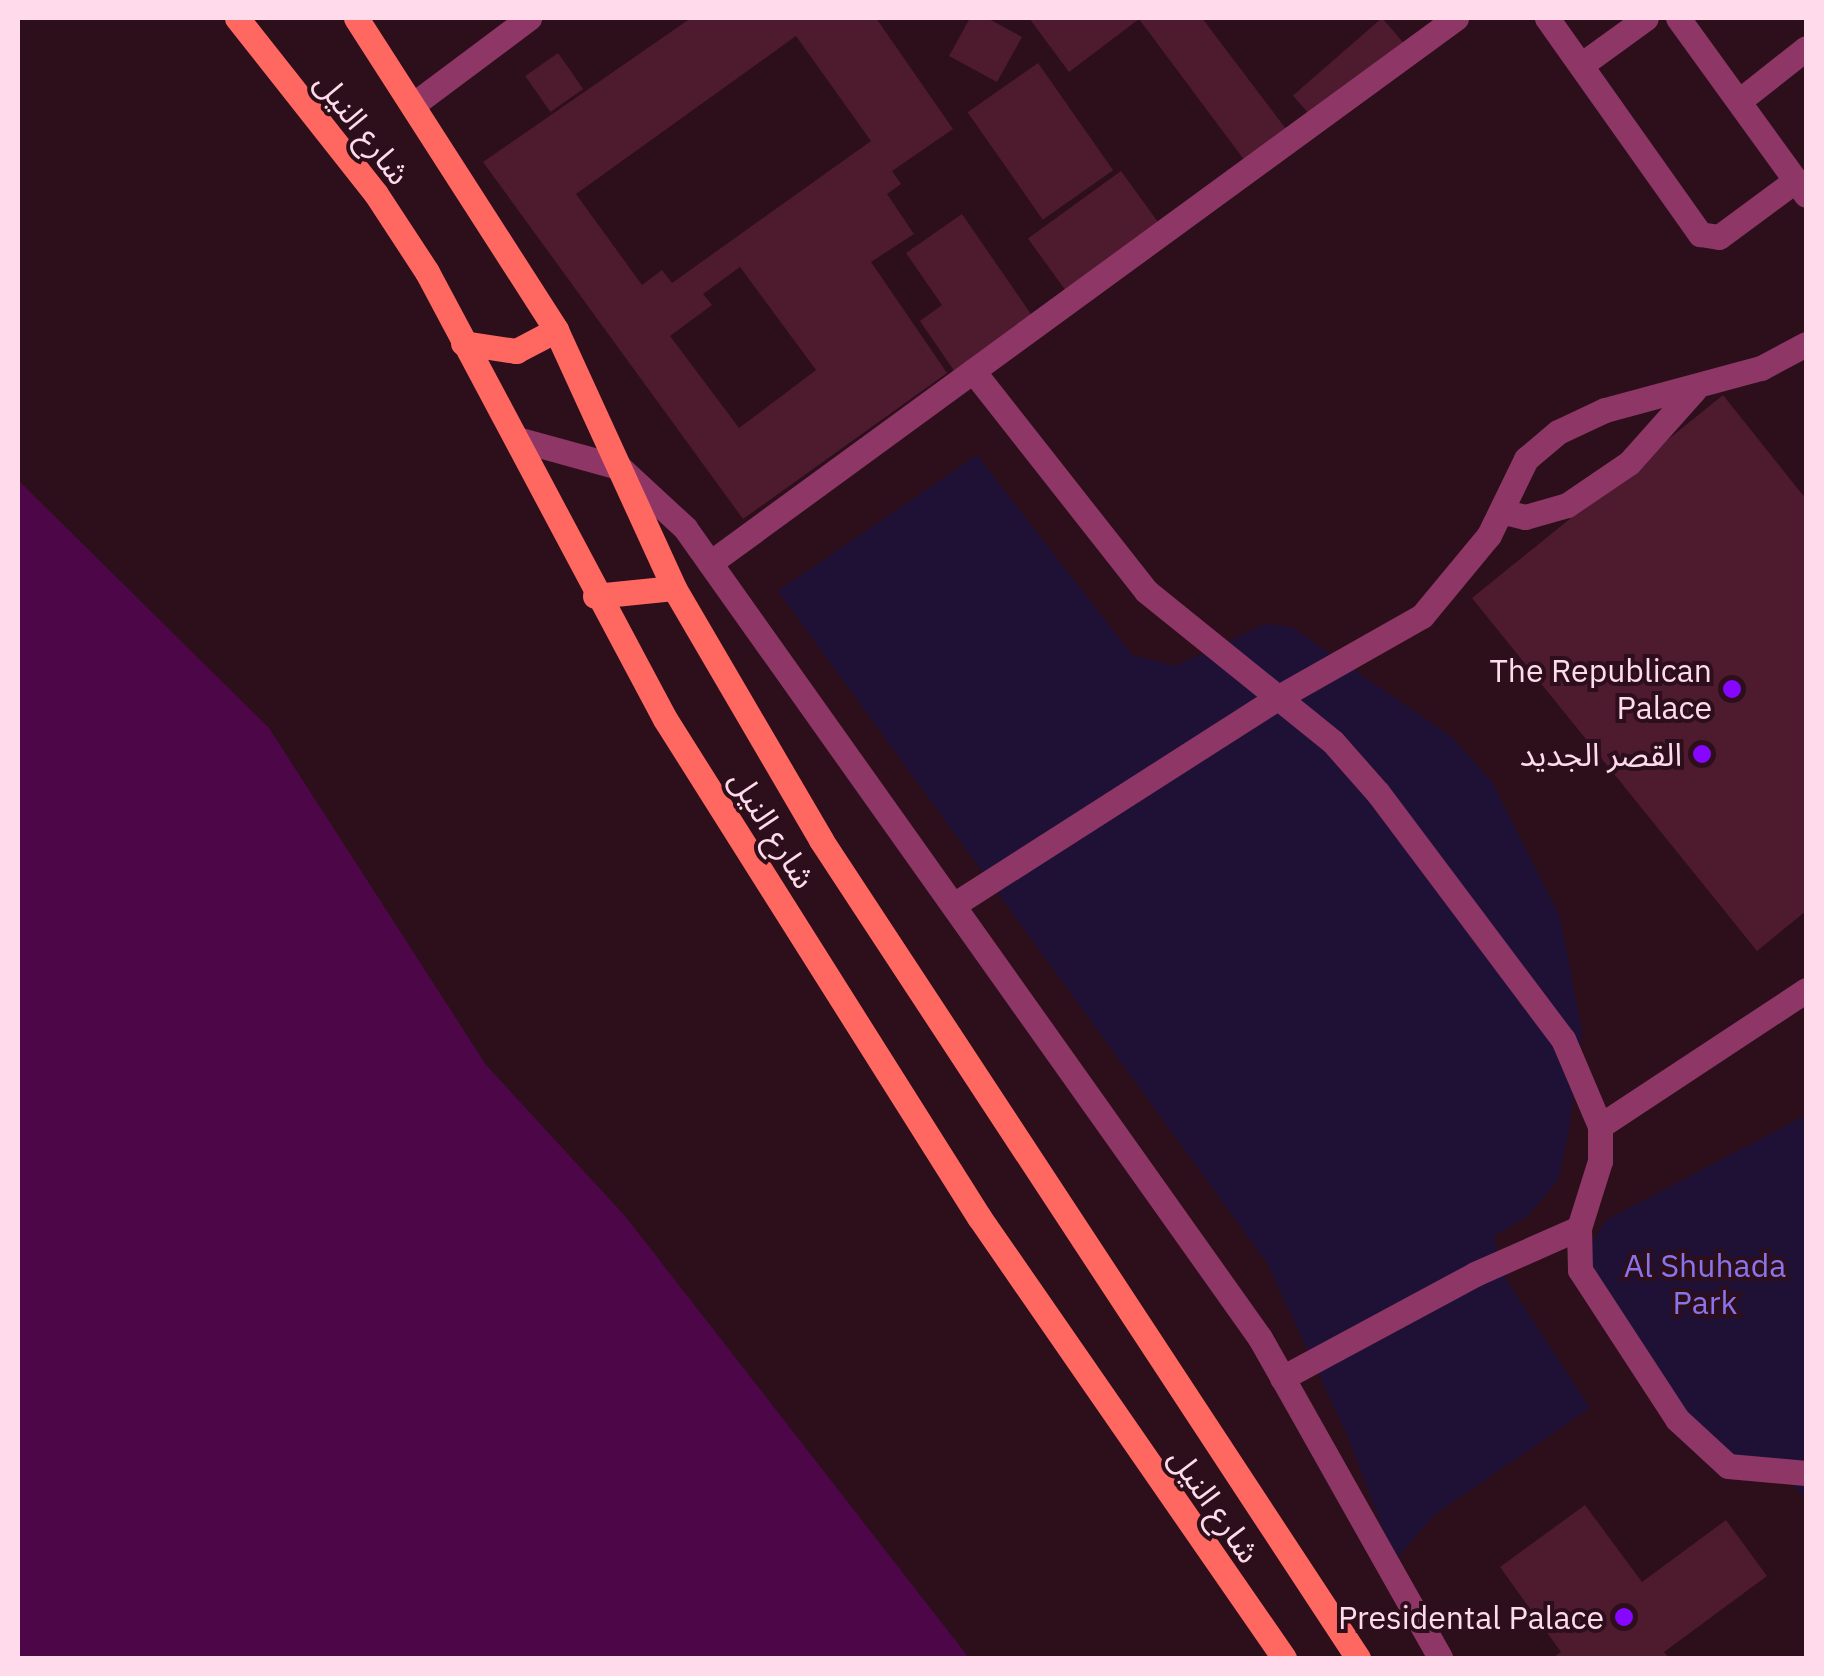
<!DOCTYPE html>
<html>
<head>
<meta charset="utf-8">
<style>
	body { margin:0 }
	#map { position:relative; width:1824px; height:1676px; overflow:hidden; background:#2c0f1b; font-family:"IBM Plex Sans","Noto Sans Arabic",sans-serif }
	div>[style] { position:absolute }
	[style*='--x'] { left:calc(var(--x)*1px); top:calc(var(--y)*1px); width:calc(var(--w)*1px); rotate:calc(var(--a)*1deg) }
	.green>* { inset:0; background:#1f1136 }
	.water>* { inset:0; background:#4d0749 }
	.building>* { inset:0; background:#4e1a2e; transform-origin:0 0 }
	.minor>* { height:25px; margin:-12.5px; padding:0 12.5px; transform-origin:12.5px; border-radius:12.5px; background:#8e3767 }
	.major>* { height:25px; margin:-12.5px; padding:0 12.5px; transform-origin:12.5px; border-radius:12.5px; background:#ff6761 }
	.dots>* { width:28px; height:28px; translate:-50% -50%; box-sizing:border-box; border:5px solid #2c0f1b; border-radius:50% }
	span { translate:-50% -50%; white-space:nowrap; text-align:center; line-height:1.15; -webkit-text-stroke:8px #2c0f1b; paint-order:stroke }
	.street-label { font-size:32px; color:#ffdaeb }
	.poi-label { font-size:32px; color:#ffdaeb }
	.right { translate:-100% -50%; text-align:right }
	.park-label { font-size:32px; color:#8874ec }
	.frame { position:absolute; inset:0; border:20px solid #ffdaeb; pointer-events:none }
</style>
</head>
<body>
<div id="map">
	<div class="green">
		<div style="clip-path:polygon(977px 455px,1132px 655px,1176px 666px,1265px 624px,1292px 627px,1453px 738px,1492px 782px,1560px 917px,1582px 1032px,1568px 1136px,1558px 1180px,1528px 1216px,1494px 1236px,1502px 1273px,1590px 1408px,1434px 1515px,1395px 1560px,1348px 1437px,1267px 1263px,778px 591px)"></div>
		<div style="clip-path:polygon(1806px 1115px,1806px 1499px,1785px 1476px,1720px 1476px,1601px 1316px,1587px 1250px,1606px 1220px)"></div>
	</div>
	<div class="water">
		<div style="clip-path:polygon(18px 480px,269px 728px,486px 1065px,625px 1216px,969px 1658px,18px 1658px)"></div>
	</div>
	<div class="building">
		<div style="clip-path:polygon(evenodd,691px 18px,876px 18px,953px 129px,892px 171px,901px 184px,887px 194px,914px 234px,871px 262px,947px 373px,743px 519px,483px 162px,691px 18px,796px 36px,871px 141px,672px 283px,662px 270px,642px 285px,576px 194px,796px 36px,691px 18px,740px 267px,816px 370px,739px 428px,670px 336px,712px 305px,703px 294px,740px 267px)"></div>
		<div style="clip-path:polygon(970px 18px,987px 18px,1022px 37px,997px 82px,949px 56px)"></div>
		<div style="clip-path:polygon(1029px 18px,1202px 18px,1286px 129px,1245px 161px,1139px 19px,1069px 72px)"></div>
		<div style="left:1382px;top:18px;width:35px;height:118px;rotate:49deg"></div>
		<div style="left:558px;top:53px;width:44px;height:40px;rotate:55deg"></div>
		<div style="left:1038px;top:63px;width:131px;height:86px;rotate:55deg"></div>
		<div style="left:1121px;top:171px;width:67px;height:115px;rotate:54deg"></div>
		<div style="clip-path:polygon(962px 214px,1033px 317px,955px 372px,920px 321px,942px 305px,906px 253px)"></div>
		<div style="clip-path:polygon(1723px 395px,1806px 499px,1806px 911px,1757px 951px,1472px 598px)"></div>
		<div style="clip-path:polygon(1585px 1505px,1642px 1582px,1726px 1520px,1767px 1576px,1664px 1652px,1669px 1658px,1552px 1658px,1561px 1652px,1500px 1567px)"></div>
	</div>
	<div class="minor">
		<div style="--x:1547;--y:18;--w:265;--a:54.7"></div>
		<div style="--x:1700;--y:234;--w:19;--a:9"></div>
		<div style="--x:1719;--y:237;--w:96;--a:-36.5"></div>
		<div style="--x:1678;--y:18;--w:218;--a:54.1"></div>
		<div style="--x:1581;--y:65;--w:80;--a:-35.9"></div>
		<div style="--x:1739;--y:101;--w:85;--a:-38.3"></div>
		<div style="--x:414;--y:104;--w:144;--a:-36.8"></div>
		<div style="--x:973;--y:371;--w:280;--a:51.8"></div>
		<div style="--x:1146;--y:591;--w:240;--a:38.9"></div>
		<div style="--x:1333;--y:742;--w:68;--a:48.6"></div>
		<div style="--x:1378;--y:793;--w:308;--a:53.1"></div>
		<div style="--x:1563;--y:1039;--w:95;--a:67"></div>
		<div style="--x:1600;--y:1126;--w:35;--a:90"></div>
		<div style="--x:1600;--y:1161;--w:70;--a:107.4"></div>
		<div style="--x:1579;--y:1228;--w:42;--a:88.6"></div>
		<div style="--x:1580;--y:1270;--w:178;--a:56.9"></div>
		<div style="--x:1677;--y:1419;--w:69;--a:42.7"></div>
		<div style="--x:1728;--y:1466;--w:78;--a:5.1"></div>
		<div style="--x:517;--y:439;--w:106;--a:15.4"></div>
		<div style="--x:619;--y:467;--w:90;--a:42.7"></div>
		<div style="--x:685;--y:528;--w:993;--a:54.63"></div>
		<div style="--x:1260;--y:1338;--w:367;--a:60.6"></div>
		<div style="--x:1501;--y:511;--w:25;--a:14"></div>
		<div style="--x:1525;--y:517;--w:44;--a:-15.9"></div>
		<div style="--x:1567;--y:505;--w:75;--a:-34.1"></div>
		<div style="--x:1629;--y:463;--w:98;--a:-48.3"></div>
		<div style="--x:710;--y:563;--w:924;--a:-36.15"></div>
		<div style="--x:955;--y:904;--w:384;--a:-32.6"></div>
		<div style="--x:1279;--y:697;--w:164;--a:-29.5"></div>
		<div style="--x:1422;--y:616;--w:105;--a:-50.4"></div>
		<div style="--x:1489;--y:535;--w:85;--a:-64"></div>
		<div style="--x:1526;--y:459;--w:42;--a:-40.2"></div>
		<div style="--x:1558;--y:432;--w:52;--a:-25.1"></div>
		<div style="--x:1605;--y:410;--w:162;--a:-15.1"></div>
		<div style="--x:1761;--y:368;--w:51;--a:-28.1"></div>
		<div style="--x:1600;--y:1126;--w:247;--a:-33.4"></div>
		<div style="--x:1282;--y:1378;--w:219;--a:-28.3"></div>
		<div style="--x:1475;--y:1274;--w:114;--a:-23.9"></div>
	</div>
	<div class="major">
		<div style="--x:237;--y:18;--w:224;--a:51.7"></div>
		<div style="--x:376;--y:194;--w:93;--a:56.8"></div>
		<div style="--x:427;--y:272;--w:506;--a:61.97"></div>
		<div style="--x:665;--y:719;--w:589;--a:57.77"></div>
		<div style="--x:979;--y:1217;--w:536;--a:55.33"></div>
		<div style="--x:356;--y:18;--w:371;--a:57.3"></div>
		<div style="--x:556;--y:330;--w:284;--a:65.4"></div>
		<div style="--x:674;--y:588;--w:292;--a:59.7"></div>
		<div style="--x:821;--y:840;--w:979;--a:56.72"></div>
		<div style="--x:463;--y:343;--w:54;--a:8.6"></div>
		<div style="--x:516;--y:351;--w:45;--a:-27.7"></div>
		<div style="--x:595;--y:596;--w:79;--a:-5.8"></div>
	</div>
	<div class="dots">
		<div style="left:1732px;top:689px;background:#8606ff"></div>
		<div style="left:1702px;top:754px;background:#8606ff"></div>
		<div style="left:1624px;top:1617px;background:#8606ff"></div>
	</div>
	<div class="street-label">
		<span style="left:363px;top:128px;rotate:52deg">شارع النيل</span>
		<span style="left:773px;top:829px;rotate:58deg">شارع النيل</span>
		<span style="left:1215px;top:1505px;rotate:55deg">شارع النيل</span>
	</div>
	<div class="poi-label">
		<span class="right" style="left:1712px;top:689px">The Republican<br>Palace</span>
		<span class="right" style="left:1682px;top:754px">القصر الجديد</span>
		<span class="right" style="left:1604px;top:1617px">Presidental Palace</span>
	</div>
	<div class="park-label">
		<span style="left:1705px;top:1284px">Al Shuhada<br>Park</span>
	</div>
	<div class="frame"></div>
</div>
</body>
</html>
